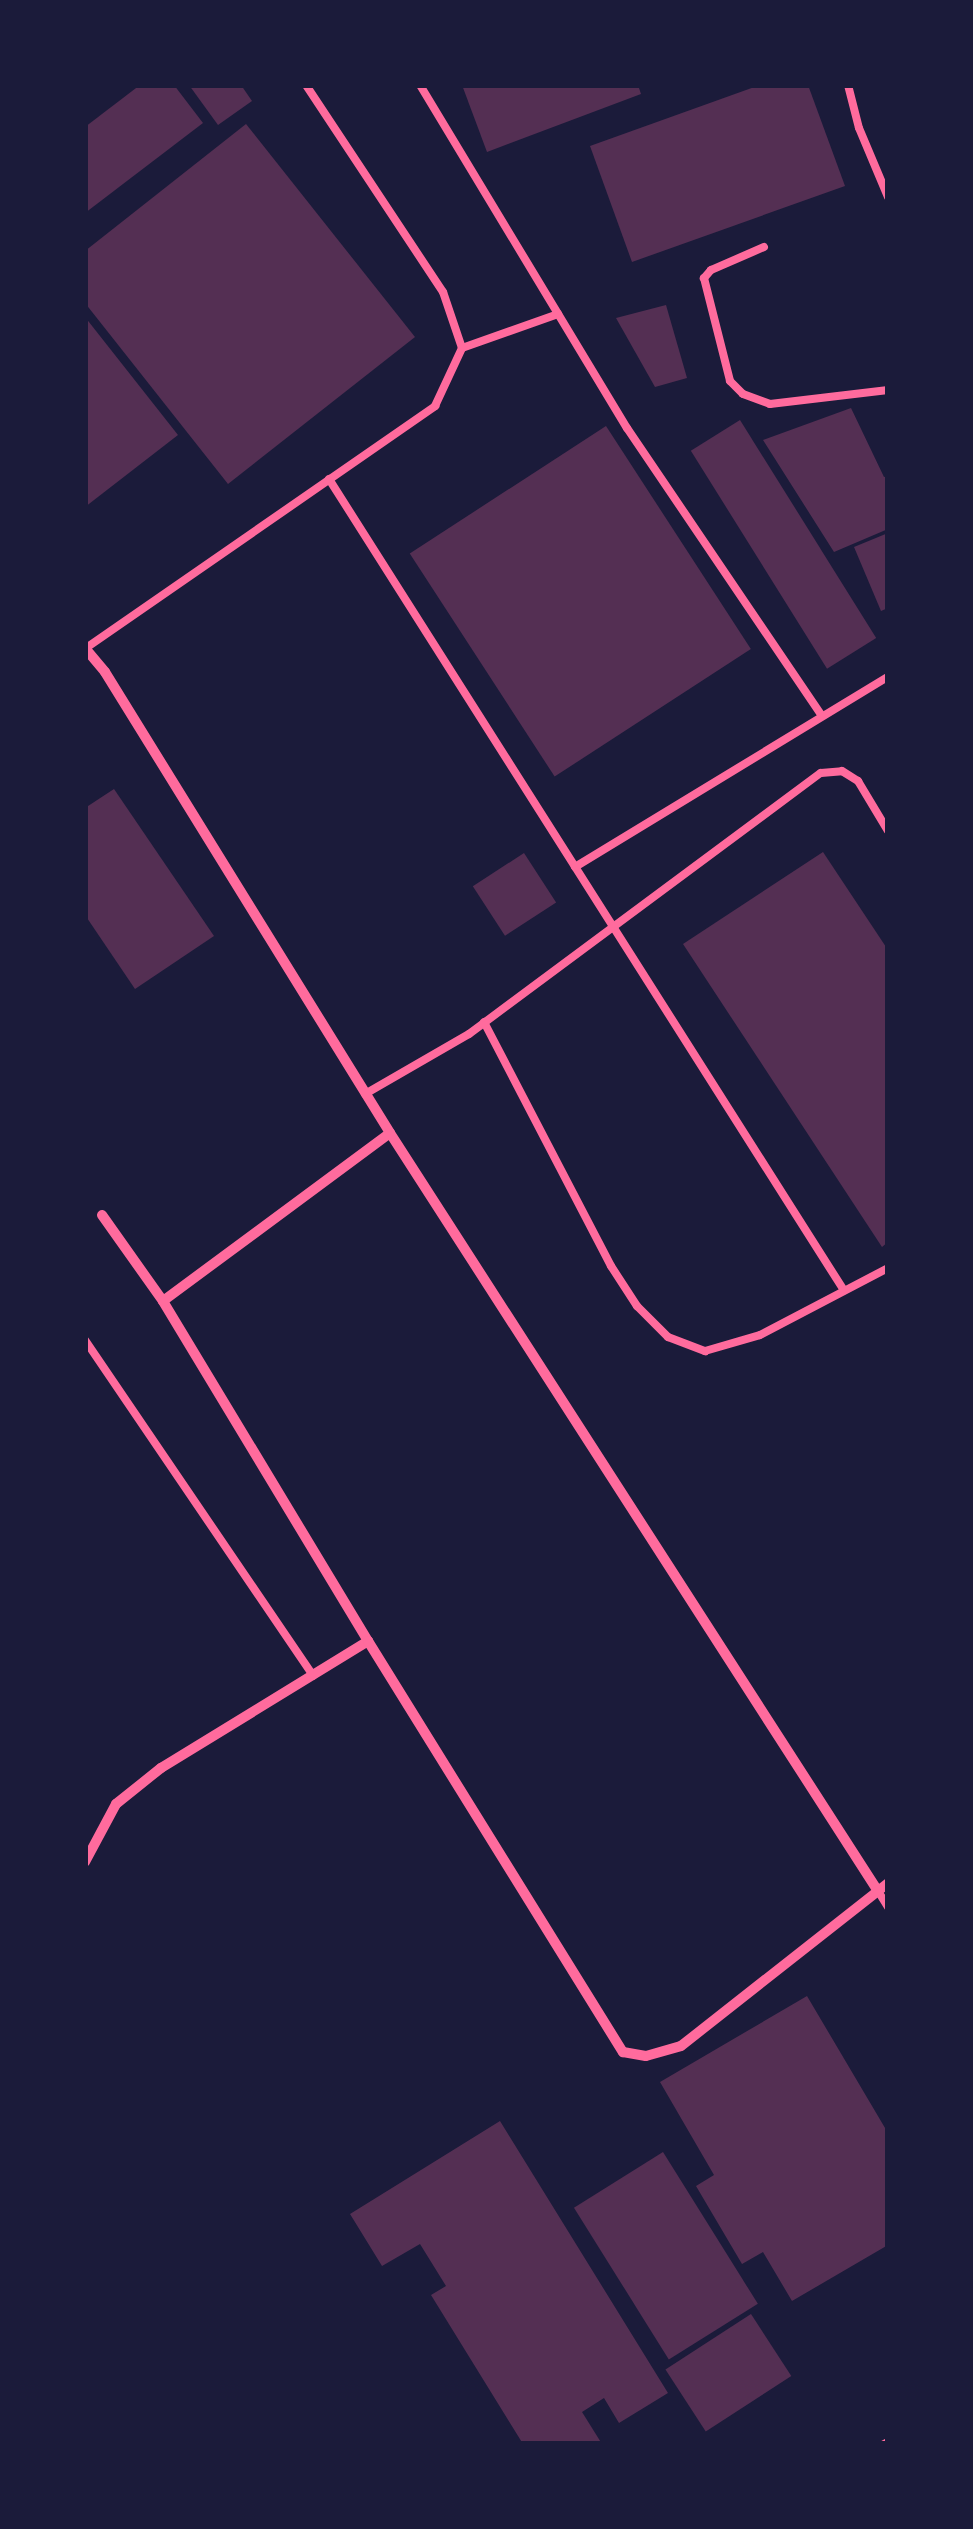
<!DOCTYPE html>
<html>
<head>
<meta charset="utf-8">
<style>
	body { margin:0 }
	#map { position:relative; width:973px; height:2529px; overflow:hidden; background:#1b1b3a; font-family:Karla,sans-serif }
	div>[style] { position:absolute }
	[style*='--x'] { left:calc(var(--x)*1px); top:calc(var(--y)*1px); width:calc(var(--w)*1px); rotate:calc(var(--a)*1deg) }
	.building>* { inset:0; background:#542f53; transform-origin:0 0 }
	.service>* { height:8px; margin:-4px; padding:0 4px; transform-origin:4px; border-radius:4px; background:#ff6b9d }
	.minor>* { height:10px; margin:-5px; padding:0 5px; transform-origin:5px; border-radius:5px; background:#ff6b9d }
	span { translate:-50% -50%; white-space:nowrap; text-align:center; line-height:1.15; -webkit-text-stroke:10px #1b1b3a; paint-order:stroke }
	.frame { position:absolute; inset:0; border:88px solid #1b1b3a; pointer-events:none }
</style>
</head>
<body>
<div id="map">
	<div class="building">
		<div style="clip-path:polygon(140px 85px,174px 85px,203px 123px,85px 213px,85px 127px)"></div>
		<div style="clip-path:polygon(189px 85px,241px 85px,252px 101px,218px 125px)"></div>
		<div style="clip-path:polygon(462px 85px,638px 85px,641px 94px,487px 152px)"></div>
		<div style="clip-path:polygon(760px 85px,808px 85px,845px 186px,632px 262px,590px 146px)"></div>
		<div style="clip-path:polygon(246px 124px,415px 337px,228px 484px,85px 303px,85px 251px)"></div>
		<div style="clip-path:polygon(666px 305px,687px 378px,655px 387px,616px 318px)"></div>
		<div style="clip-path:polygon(85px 317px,178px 435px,85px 507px)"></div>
		<div style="clip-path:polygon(851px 408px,884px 477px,888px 476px,888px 529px,834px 552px,763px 440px)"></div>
		<div style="left:740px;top:420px;width:257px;height:58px;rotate:58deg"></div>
		<div style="left:606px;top:426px;width:266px;height:234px;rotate:57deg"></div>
		<div style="clip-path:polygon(888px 533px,888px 608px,881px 611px,854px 547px)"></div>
		<div style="clip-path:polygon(114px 789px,214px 936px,135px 989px,85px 915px,85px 808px)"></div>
		<div style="clip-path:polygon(823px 852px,888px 950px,888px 1242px,882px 1247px,683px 944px)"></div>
		<div style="left:524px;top:853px;width:59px;height:61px;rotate:57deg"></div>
		<div style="clip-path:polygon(807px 1996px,888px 2133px,888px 2245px,792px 2301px,763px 2252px,742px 2264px,696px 2186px,714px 2175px,660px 2082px)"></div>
		<div style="clip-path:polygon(500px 2121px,668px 2393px,619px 2423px,604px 2398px,582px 2412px,602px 2444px,523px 2444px,431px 2295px,446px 2286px,420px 2244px,382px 2266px,350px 2214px)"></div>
		<div style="left:663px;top:2152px;width:179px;height:105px;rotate:58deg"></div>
		<div style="left:751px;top:2314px;width:74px;height:102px;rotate:57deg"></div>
	</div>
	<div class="service">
		<div style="--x:420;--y:85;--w:401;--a:58.9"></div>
		<div style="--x:627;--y:428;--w:346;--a:55.9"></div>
		<div style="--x:848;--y:85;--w:44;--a:75.7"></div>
		<div style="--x:859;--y:128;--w:75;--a:67.2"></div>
		<div style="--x:764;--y:247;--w:58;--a:156.5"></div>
		<div style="--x:711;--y:270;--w:11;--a:131"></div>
		<div style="--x:704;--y:278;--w:106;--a:75.8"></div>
		<div style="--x:730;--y:381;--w:18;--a:45"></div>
		<div style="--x:743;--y:394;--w:29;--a:20"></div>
		<div style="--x:770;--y:404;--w:119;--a:-6.8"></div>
		<div style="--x:462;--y:348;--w:102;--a:-19.5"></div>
		<div style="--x:329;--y:479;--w:959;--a:57.6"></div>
		<div style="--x:86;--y:648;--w:425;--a:-34.7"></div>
		<div style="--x:435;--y:406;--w:64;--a:-65"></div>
		<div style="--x:462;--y:348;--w:59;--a:-108.7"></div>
		<div style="--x:443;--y:292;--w:248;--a:-123.5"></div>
		<div style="--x:575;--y:867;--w:366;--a:-31.3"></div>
		<div style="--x:484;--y:1022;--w:275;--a:62.5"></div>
		<div style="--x:611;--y:1266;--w:48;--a:57"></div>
		<div style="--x:637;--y:1306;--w:44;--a:45"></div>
		<div style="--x:668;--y:1337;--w:40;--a:21"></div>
		<div style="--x:705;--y:1351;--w:57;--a:-16.2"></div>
		<div style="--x:760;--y:1335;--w:144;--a:-27.6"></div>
		<div style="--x:365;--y:1094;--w:120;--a:-30"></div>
		<div style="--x:469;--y:1034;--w:438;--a:-36.6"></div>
		<div style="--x:821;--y:773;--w:21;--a:-5"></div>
		<div style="--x:842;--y:771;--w:19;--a:32"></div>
		<div style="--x:858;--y:781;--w:58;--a:59"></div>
		<div style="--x:85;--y:1340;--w:406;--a:55.8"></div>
		<div style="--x:878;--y:1891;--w:19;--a:58"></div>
		<div style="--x:884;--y:2444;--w:4;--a:-27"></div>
	</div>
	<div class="minor">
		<div style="--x:85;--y:648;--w:31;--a:50"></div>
		<div style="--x:105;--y:672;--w:542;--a:58.27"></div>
		<div style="--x:390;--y:1133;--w:902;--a:57.23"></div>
		<div style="--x:102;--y:1215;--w:105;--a:54.7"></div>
		<div style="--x:368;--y:1641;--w:397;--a:-121.1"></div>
		<div style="--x:163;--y:1301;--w:282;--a:-36.5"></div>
		<div style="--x:85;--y:1862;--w:66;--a:-61.9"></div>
		<div style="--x:116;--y:1804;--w:58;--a:-38.7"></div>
		<div style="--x:161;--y:1768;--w:243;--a:-31.5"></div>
		<div style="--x:368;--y:1641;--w:484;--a:58.2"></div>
		<div style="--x:623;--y:2052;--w:23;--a:10"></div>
		<div style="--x:646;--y:2056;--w:36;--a:-16"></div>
		<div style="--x:681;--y:2046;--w:263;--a:-38.2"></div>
	</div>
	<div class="frame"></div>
</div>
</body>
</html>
